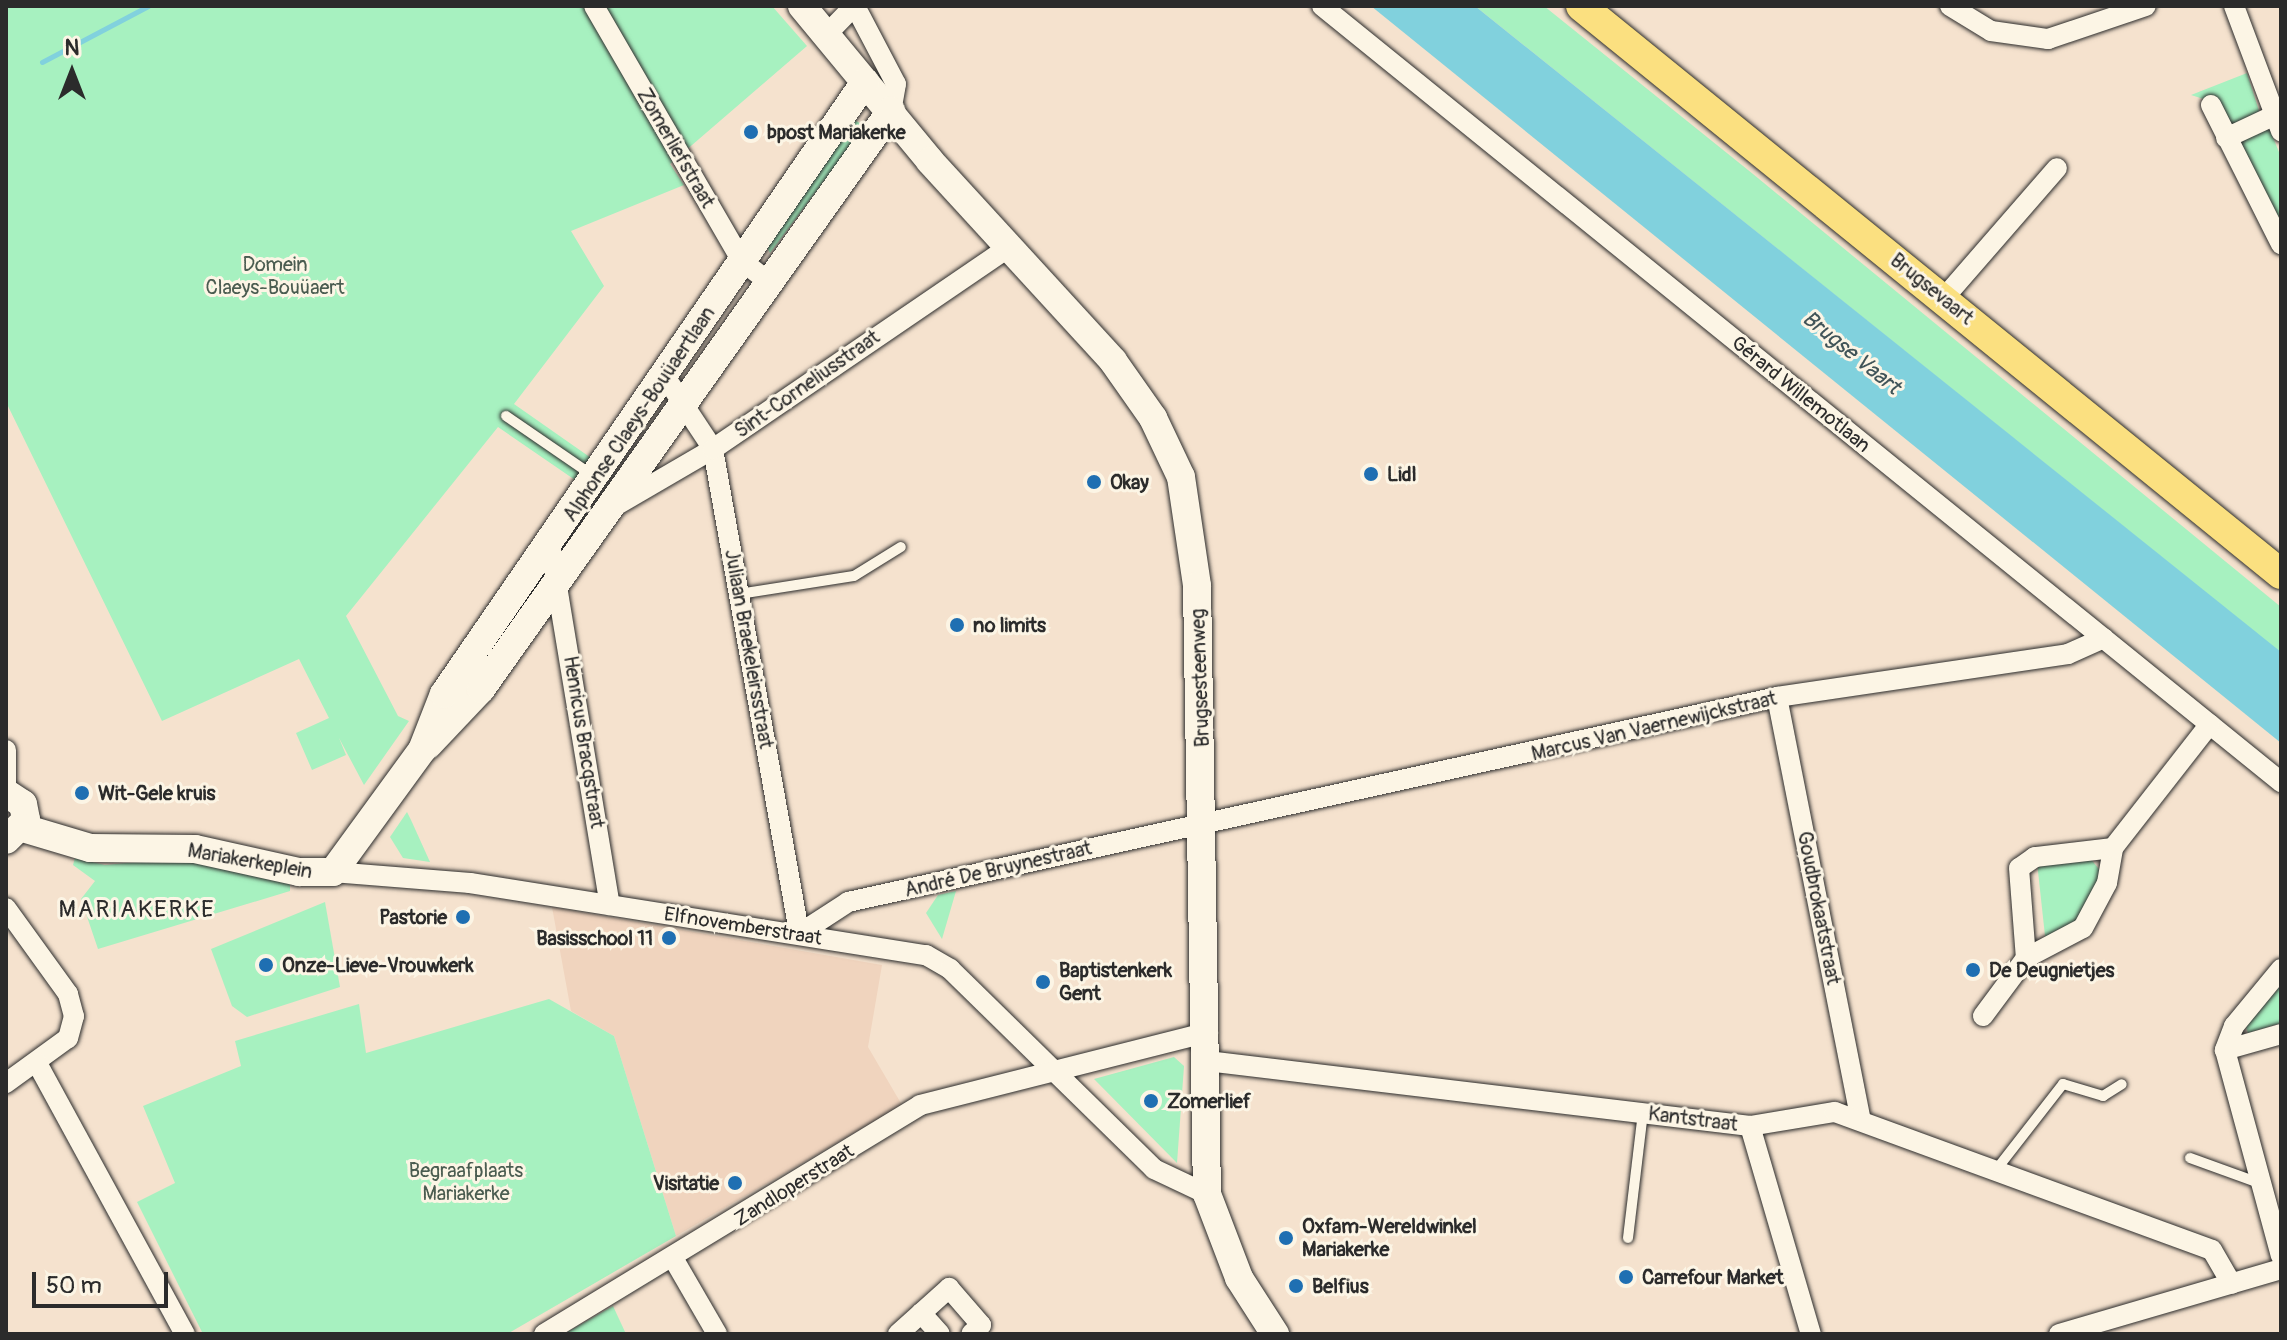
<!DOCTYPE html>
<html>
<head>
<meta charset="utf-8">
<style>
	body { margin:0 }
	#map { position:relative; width:2287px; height:1340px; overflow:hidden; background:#f5e2ce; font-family:Pangolin,sans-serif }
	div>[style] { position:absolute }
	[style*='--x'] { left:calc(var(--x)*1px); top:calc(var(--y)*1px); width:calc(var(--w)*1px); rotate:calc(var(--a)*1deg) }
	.built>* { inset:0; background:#f0d4be }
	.green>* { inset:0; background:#a7f1c0 }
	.water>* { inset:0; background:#81d1dd }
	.stream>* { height:5px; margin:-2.5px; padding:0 2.5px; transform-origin:2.5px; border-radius:2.5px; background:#81d1dd }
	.roads { filter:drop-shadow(0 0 2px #2b2b2b) drop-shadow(0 0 2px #2b2b2b) }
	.lane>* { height:10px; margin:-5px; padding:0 5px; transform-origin:5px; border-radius:5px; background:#fcf5e5 }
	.street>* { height:20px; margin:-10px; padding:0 10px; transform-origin:10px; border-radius:10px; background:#fcf5e5 }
	.secondary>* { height:28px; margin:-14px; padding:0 14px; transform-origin:14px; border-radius:14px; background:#fcf5e5 }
	.primary>* { height:30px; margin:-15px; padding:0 15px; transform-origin:15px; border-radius:15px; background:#fbe080 }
	.dots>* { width:22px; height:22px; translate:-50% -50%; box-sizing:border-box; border:4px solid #fcf5e5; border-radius:50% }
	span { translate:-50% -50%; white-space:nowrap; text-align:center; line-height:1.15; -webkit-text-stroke:6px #fcf5e5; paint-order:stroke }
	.poi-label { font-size:20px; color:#2b2b2b; font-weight:700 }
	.left { translate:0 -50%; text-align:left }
	.right { translate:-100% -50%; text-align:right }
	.street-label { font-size:20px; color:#2b2b2b }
	.park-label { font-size:20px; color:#4a5c50 }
	.water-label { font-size:22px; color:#405458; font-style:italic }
	.quarter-label { font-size:24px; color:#2b2b2b; letter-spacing:2px }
	.frame { position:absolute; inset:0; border:8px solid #2b2b2b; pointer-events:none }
	.north { position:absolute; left:32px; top:32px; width:80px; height:80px; -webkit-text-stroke:6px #fcf5e5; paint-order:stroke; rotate:0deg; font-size:22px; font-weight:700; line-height:32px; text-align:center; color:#2b2b2b }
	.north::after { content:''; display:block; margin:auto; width:28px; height:36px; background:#2b2b2b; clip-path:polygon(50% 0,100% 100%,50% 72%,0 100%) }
	.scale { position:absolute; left:32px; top:1272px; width:136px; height:36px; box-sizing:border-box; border:4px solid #2b2b2b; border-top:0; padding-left:10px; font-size:24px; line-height:28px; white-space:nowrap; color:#2b2b2b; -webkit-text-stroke:6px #fcf5e5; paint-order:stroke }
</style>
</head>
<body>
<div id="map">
	<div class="built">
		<div style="clip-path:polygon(552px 907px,882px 965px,868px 1047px,902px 1105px,676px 1236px,614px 1036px,571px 1011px)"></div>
	</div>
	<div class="green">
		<div style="clip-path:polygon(6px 6px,772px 6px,807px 46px,670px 164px,684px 185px,571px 231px,604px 286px,514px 404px,594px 460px,578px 482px,498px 427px,346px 616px,398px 716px,409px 721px,364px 785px,339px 738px,346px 755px,312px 770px,296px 733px,329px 718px,299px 659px,162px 721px,6px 402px)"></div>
		<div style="clip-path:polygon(1475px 6px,1544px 6px,1753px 174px,2281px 607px,2281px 653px)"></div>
		<div style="clip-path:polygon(2247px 73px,2261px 117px,2228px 127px,2216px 103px,2191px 95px)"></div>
		<div style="clip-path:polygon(851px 118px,865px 126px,770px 253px,765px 244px)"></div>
		<div style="clip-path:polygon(2261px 128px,2270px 130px,2281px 157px,2280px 231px,2234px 141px)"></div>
		<div style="clip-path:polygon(407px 812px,411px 820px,430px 862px,403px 858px,390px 837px)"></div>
		<div style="clip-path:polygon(2089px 857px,2103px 874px,2078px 922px,2046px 945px,2037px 862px)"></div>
		<div style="clip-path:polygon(75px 858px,105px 865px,168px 859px,245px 870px,290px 882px,290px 891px,98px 949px,81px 899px,95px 881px,73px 865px)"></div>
		<div style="clip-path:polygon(956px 891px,942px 939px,926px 913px,938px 895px)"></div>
		<div style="clip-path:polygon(325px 902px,340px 987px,247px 1017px,232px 1006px,211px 949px)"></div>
		<div style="clip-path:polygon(2281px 985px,2281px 1023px,2248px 1033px,2246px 1027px)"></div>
		<div style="clip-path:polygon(549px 999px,614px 1036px,676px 1236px,507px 1334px,203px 1334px,137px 1202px,175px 1183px,143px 1106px,241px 1066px,235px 1041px,359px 1004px,366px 1053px)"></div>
		<div style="clip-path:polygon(1174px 1057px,1184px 1066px,1177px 1163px,1094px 1079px)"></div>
		<div style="clip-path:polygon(613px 1306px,626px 1334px,564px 1334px)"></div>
	</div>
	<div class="water">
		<div style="clip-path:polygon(1371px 6px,1475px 6px,2281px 652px,2281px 743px)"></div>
	</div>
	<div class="stream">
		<div style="--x:42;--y:62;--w:120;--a:-27.8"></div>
	</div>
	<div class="roads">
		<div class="lane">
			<div style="--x:506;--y:416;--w:104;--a:34.5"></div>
			<div style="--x:739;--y:594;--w:116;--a:-8.9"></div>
			<div style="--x:854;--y:576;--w:55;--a:-31.7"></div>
			<div style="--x:2190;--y:1158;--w:73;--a:19.9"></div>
			<div style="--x:1996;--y:1170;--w:109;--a:-52.1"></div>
			<div style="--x:2063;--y:1084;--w:42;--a:16.7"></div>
			<div style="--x:2103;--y:1096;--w:22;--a:-32"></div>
			<div style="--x:1628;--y:1238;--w:126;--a:-83.2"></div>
		</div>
		<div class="street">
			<div style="--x:594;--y:6;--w:295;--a:59.9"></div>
			<div style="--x:742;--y:261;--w:33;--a:38"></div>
			<div style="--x:855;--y:6;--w:88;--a:62.3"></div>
			<div style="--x:896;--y:84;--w:27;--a:100"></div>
			<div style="--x:1322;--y:6;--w:1234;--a:38.98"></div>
			<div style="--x:1950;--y:6;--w:48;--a:31.4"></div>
			<div style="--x:1991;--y:31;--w:58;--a:8"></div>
			<div style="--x:2048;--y:39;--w:103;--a:-18.6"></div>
			<div style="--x:2234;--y:6;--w:134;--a:69.4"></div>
			<div style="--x:827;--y:34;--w:39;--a:-46"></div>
			<div style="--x:2211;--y:105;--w:156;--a:63.3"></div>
			<div style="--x:2226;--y:138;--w:54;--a:-25.1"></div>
			<div style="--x:1944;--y:298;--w:172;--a:-49"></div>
			<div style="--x:666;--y:378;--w:85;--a:56.5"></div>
			<div style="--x:713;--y:449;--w:493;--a:79.9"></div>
			<div style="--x:615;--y:506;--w:113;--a:-30.2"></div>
			<div style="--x:713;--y:449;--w:358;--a:-34.3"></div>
			<div style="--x:550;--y:544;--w:366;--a:80.6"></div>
			<div style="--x:1777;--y:697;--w:431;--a:78.8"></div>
			<div style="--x:6;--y:750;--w:35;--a:90"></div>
			<div style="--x:2113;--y:848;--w:79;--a:173.4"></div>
			<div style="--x:2035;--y:857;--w:19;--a:145"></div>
			<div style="--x:2019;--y:868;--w:90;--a:85.6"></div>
			<div style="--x:2026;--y:958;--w:64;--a:-27.8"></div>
			<div style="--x:2083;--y:928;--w:51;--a:-61.9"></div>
			<div style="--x:2107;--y:883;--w:36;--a:-80"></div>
			<div style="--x:2113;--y:848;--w:157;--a:-52"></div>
			<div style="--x:333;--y:872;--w:137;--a:4.6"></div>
			<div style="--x:470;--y:883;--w:462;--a:9"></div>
			<div style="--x:926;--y:955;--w:28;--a:30"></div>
			<div style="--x:950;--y:969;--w:286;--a:44.4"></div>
			<div style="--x:1154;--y:1169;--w:59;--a:25.3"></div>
			<div style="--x:6;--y:908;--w:106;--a:54.2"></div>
			<div style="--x:68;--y:994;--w:23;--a:75"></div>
			<div style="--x:74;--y:1016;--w:23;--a:105"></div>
			<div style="--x:68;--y:1038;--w:77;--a:144"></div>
			<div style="--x:799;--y:934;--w:59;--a:-33.1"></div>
			<div style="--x:848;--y:902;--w:951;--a:-12.44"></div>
			<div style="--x:1777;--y:697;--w:294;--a:-8.4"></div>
			<div style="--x:2068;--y:654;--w:39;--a:-24"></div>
			<div style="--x:2281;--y:969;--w:74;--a:129.5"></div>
			<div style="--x:2234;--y:1026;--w:26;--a:111"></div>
			<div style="--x:2225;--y:1050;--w:213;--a:74.8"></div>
			<div style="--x:1983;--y:1016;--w:72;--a:-53.4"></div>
			<div style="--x:2225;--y:1050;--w:58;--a:-15.9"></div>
			<div style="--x:1207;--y:1061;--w:547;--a:6.83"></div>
			<div style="--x:1750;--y:1126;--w:86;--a:-9.4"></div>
			<div style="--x:1835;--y:1112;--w:401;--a:20.1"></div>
			<div style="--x:2212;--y:1250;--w:39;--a:60"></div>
			<div style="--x:37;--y:1063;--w:309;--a:61.4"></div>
			<div style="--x:1750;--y:1126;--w:217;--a:73.7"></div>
			<div style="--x:673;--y:1258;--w:88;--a:59.9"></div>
			<div style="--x:921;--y:1313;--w:28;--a:48"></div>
			<div style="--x:544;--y:1334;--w:440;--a:-31.3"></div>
			<div style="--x:920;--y:1105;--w:297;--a:-14.2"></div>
			<div style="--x:898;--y:1334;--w:69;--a:-42"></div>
			<div style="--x:949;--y:1288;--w:49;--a:49.1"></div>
			<div style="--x:981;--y:1325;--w:13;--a:138"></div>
			<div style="--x:2059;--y:1334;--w:231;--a:-16.3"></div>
		</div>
		<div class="secondary">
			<div style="--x:802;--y:6;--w:201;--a:50.4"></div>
			<div style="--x:930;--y:161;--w:271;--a:47.5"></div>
			<div style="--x:1113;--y:361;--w:70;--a:54.9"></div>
			<div style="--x:1153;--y:418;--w:65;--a:64.6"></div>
			<div style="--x:1181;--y:477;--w:110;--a:81.6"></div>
			<div style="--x:1197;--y:586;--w:608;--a:89.06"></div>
			<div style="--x:1207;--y:1194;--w:90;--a:69.1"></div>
			<div style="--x:1239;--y:1278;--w:67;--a:57.3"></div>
			<div style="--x:428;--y:745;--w:77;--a:-46.6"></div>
			<div style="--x:481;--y:689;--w:709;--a:-54.65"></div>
			<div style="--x:6;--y:793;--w:20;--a:33"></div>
			<div style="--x:23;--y:804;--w:16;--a:79"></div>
			<div style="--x:26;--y:820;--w:28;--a:135"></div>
			<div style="--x:23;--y:828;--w:70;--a:16.6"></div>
			<div style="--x:90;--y:848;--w:105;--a:0.5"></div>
			<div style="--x:195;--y:849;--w:107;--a:12.5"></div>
			<div style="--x:299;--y:872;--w:34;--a:0"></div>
			<div style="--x:333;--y:872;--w:151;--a:-53.9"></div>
			<div style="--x:422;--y:750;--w:60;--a:-68.6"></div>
			<div style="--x:444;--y:694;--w:743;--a:-55.48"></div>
		</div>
		<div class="primary">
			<div style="--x:1581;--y:6;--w:901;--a:39.06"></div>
		</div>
	</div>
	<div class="dots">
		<div style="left:751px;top:132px;background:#1f6fb2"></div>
		<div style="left:1371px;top:474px;background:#1f6fb2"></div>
		<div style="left:1094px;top:482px;background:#1f6fb2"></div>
		<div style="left:957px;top:625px;background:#1f6fb2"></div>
		<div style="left:82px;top:793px;background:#1f6fb2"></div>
		<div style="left:463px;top:917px;background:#1f6fb2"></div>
		<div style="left:669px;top:938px;background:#1f6fb2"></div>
		<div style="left:266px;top:965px;background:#1f6fb2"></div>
		<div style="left:1973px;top:970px;background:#1f6fb2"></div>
		<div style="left:1043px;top:982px;background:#1f6fb2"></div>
		<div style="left:1151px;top:1101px;background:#1f6fb2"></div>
		<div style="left:735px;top:1183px;background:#1f6fb2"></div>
		<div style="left:1286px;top:1238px;background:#1f6fb2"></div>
		<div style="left:1626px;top:1277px;background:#1f6fb2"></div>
		<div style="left:1296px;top:1286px;background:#1f6fb2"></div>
	</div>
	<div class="poi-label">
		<span class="left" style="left:767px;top:132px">bpost Mariakerke</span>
		<span class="left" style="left:1387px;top:474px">Lidl</span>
		<span class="left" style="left:1110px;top:482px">Okay</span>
		<span class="left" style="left:973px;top:625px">no limits</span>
		<span class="left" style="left:98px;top:793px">Wit-Gele kruis</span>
		<span class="right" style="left:447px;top:917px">Pastorie</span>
		<span class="right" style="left:653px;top:938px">Basisschool 11</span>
		<span class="left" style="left:282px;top:965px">Onze-Lieve-Vrouwkerk</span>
		<span class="left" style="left:1059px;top:982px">Baptistenkerk<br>Gent</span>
		<span class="left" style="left:1989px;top:970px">De Deugnietjes</span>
		<span class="left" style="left:1167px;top:1101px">Zomerlief</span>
		<span class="right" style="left:719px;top:1183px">Visitatie</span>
		<span class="left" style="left:1302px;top:1238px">Oxfam-Wereldwinkel<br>Mariakerke</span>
		<span class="left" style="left:1642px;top:1277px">Carrefour Market</span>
		<span class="left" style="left:1312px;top:1286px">Belfius</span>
	</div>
	<div class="street-label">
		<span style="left:676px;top:148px;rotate:60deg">Zomerliefstraat</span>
		<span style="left:1932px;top:289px;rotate:39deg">Brugsevaart</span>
		<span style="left:807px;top:384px;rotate:-35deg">Sint-Corneliusstraat</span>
		<span style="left:1801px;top:394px;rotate:39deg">Gérard Willemotlaan</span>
		<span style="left:639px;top:414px;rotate:-56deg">Alphonse Claeys-Bouüaertlaan</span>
		<span style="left:749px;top:649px;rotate:80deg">Juliaan Braekeleirsstraat</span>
		<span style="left:1200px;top:678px;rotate:-92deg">Brugsesteenweg</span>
		<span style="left:1654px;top:726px;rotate:-13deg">Marcus Van Vaernewijckstraat</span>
		<span style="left:584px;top:742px;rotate:81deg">Henricus Bracqstraat</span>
		<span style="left:250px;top:861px;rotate:10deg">Mariakerkeplein</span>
		<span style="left:998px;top:869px;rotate:-13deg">André De Bruynestraat</span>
		<span style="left:1819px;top:908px;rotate:79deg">Goudbrokaatstraat</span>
		<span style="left:743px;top:926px;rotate:9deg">Elfnovemberstraat</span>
		<span style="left:1693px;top:1119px;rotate:7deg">Kantstraat</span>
		<span style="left:794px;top:1185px;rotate:-32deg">Zandloperstraat</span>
	</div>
	<div class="park-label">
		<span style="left:275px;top:276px">Domein<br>Claeys-Bouüaert</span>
		<span style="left:466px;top:1182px">Begraafplaats<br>Mariakerke</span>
	</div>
	<div class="water-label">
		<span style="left:1851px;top:353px;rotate:39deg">Brugse Vaart</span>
	</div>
	<div class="quarter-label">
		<span style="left:137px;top:910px">MARIAKERKE</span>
	</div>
	<div class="frame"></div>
	<div class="north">N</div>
	<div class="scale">50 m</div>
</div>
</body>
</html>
